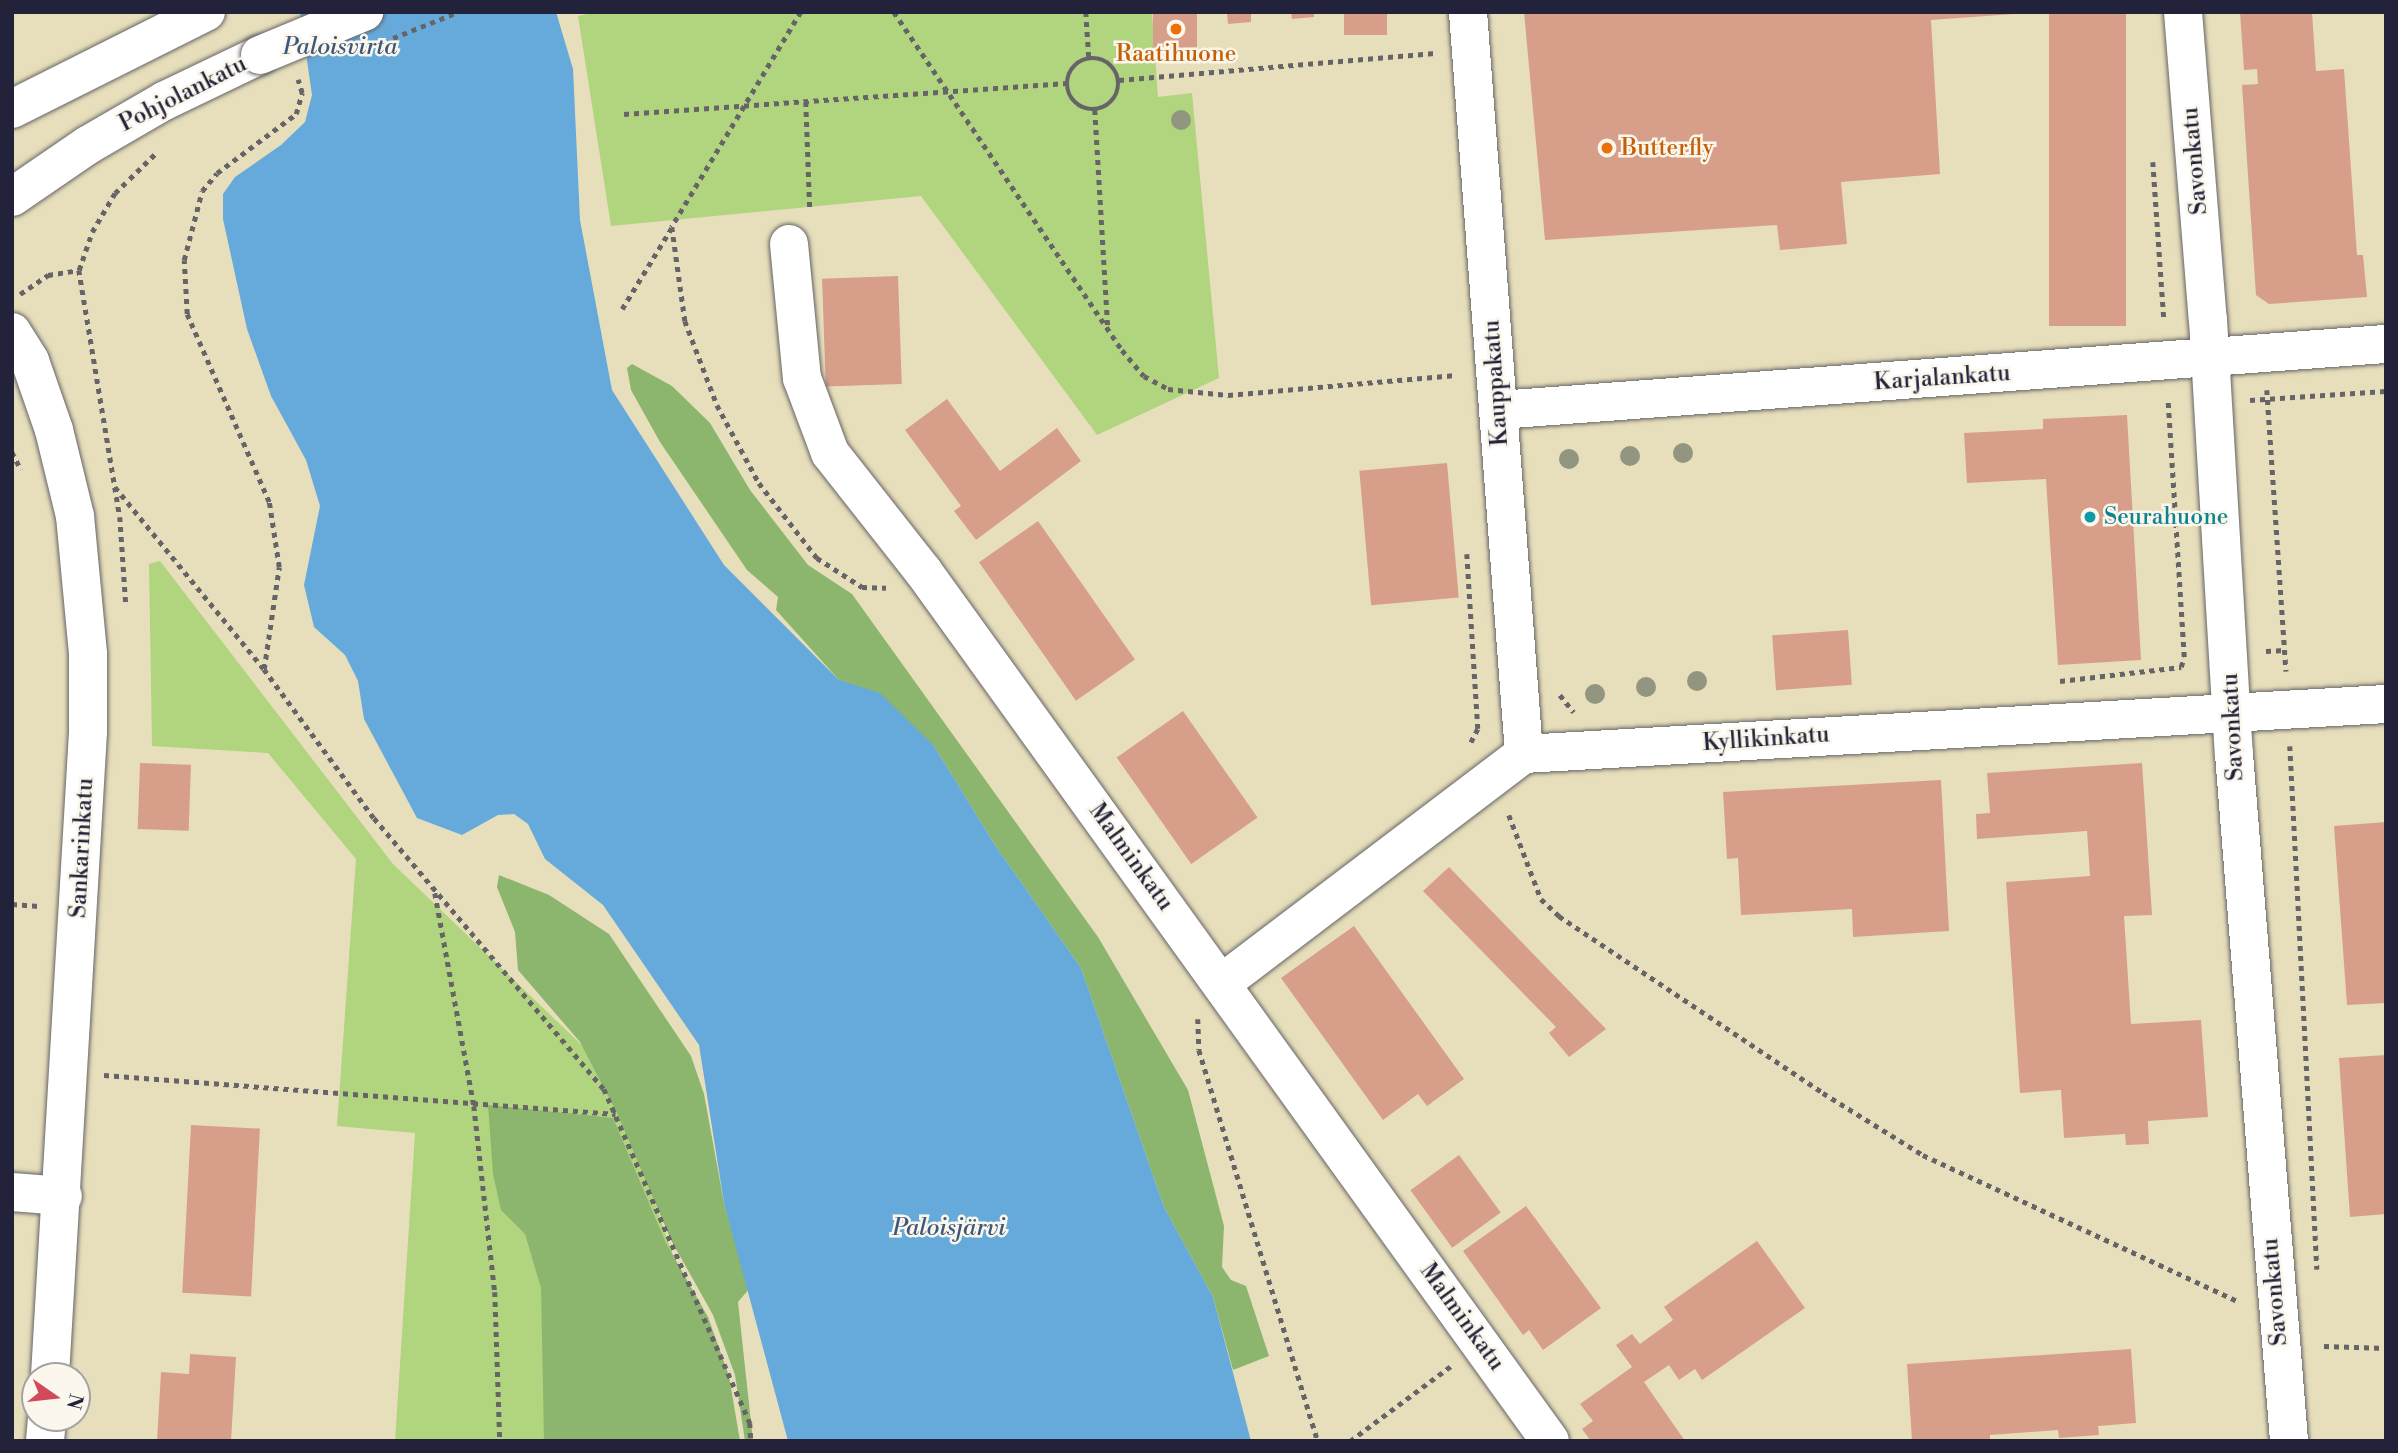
<!DOCTYPE html>
<html>
<head>
<meta charset="utf-8">
<style>
	body { margin:0 }
	#map { position:relative; width:2398px; height:1453px; overflow:hidden; background:#e7dfbb; font-family:"Libre Bodoni",serif }
	div>[style] { position:absolute }
	[style*='--x'] { left:calc(var(--x)*1px); top:calc(var(--y)*1px); width:calc(var(--w)*1px); rotate:calc(var(--a)*1deg) }
	.green>* { inset:0; background:#b0d57e }
	.forest>* { inset:0; background:#8cb66d }
	.water>* { inset:0; background:#66aadb }
	.building>* { inset:0; background:#d79f8a; transform-origin:0 0 }
	.path>* { height:4.5px; margin-top:-2.25px; transform-origin:0; background:repeating-linear-gradient(90deg,#676468 0 5px,transparent 0 10px) }
	.path>.ring { margin:-2.25px; padding:0; box-sizing:content-box; background:none; border:4.5px solid #676468; border-radius:50% }
	.roads { filter:drop-shadow(0 0 2px #676468) drop-shadow(0 0 2px #676468) }
	.minor>* { height:38px; margin:-19px; padding:0 19px; transform-origin:19px; border-radius:19px; background:#fff }
	.secondary>* { height:38px; margin:-19px; padding:0 19px; transform-origin:19px; border-radius:19px; background:#fff }
	.path-bridge>* { height:4.5px; margin-top:-2.25px; transform-origin:0; background:repeating-linear-gradient(90deg,#676468 0 5px,transparent 0 10px) }
	.bridges { filter:drop-shadow(0 0 2px #676468) drop-shadow(0 0 2px #676468) }
	.secondary-bridge>* { height:38px; margin:-19px; padding:0 19px; transform-origin:19px; border-radius:19px; background:#fff }
	.trees>* { width:20px; height:20px; margin:-10px; border-radius:50%; background:#929580 }
	.dots>* { width:19px; height:19px; translate:-50% -50%; box-sizing:border-box; border:4px solid #fbf7ec; border-radius:50% }
	span { translate:-50% -50%; white-space:nowrap; text-align:center; line-height:1.15; -webkit-text-stroke:5px #fbf7ec; paint-order:stroke }
	.food-label { font-size:23px; color:#c56008 }
	.left { translate:0 -50%; text-align:left }
	.street-label { font-size:23px; color:#22223b }
	.culture-label { font-size:23px; color:#0d838f }
	.water-label { font-size:24px; color:#3d587b; font-style:italic }
	.frame { position:absolute; inset:0; border:14px solid #22223b; pointer-events:none }
	.north { position:absolute; left:21px; top:1362px; width:70px; height:70px; box-sizing:border-box; background:#fbf7ec; border:2px solid #a4a2a5; border-radius:50%; rotate:104deg; font-size:19px; font-weight:700; line-height:28px; text-align:center; color:#22223b }
	.north::after { content:''; display:block; margin:auto; width:24px; height:32px; background:#d1495b; clip-path:polygon(50% 0,100% 100%,50% 72%,0 100%) }
</style>
</head>
<body>
<div id="map">
	<div class="green">
		<div style="clip-path:polygon(595px 12px,1152px 12px,1158px 97px,1192px 93px,1219px 378px,1097px 435px,921px 196px,611px 226px,578px 16px)"></div>
		<div style="clip-path:polygon(160px 561px,393px 864px,611px 1073px,722px 1400px,726px 1441px,395px 1441px,415px 1133px,337px 1126px,356px 859px,268px 753px,152px 746px,149px 564px)"></div>
	</div>
	<div class="forest">
		<div style="clip-path:polygon(632px 364px,672px 386px,710px 423px,750px 490px,808px 565px,852px 594px,1098px 937px,1188px 1090px,1224px 1226px,1222px 1267px,1231px 1280px,1246px 1286px,1269px 1356px,1233px 1370px,1213px 1297px,1164px 1207px,1081px 968px,995px 845px,934px 746px,839px 680px,776px 610px,778px 597px,747px 570px,660px 442px,631px 390px,627px 368px)"></div>
		<div style="clip-path:polygon(499px 875px,549px 895px,609px 934px,691px 1056px,704px 1094px,724px 1203px,749px 1289px,738px 1302px,753px 1441px,745px 1441px,735px 1375px,713px 1315px,671px 1240px,618px 1115px,580px 1042px,518px 970px,515px 932px,497px 887px)"></div>
		<div style="clip-path:polygon(488px 1105px,613px 1118px,666px 1243px,708px 1317px,729px 1376px,740px 1441px,544px 1441px,541px 1288px,525px 1234px,501px 1210px,493px 1174px)"></div>
	</div>
	<div class="water">
		<div style="clip-path:polygon(300px 12px,556px 12px,573px 69px,580px 220px,612px 390px,724px 565px,839px 680px,880px 693px,934px 746px,995px 845px,1081px 968px,1164px 1207px,1213px 1297px,1251px 1441px,788px 1441px,724px 1203px,699px 1045px,603px 905px,545px 859px,528px 824px,514px 814px,498px 815px,462px 835px,417px 818px,364px 719px,358px 681px,345px 655px,314px 627px,304px 585px,320px 506px,306px 460px,271px 396px,247px 329px,223px 219px,223px 194px,235px 177px,281px 145px,305px 122px,312px 95px)"></div>
	</div>
	<div class="building">
		<div style="left:1153px;top:12px;width:44px;height:38px"></div>
		<div style="clip-path:polygon(1227px 12px,1251px 12px,1251px 22px,1228px 24px)"></div>
		<div style="clip-path:polygon(1291px 12px,1314px 12px,1314px 17px,1292px 19px)"></div>
		<div style="left:1344px;top:12px;width:43px;height:23px"></div>
		<div style="clip-path:polygon(1524px 12px,2014px 12px,2014px 14px,1931px 20px,1940px 174px,1841px 182px,1847px 244px,1780px 250px,1777px 225px,1545px 240px)"></div>
		<div style="left:2049px;top:12px;width:77px;height:314px"></div>
		<div style="clip-path:polygon(2240px 12px,2312px 12px,2316px 71px,2344px 69px,2357px 255px,2363px 255px,2367px 297px,2269px 304px,2256px 295px,2242px 85px,2258px 84px,2257px 69px,2244px 70px)"></div>
		<div style="left:898px;top:276px;width:108px;height:76px;rotate:88deg"></div>
		<div style="clip-path:polygon(947px 399px,1000px 471px,1057px 428px,1081px 461px,976px 540px,954px 511px,961px 506px,905px 430px)"></div>
		<div style="clip-path:polygon(2127px 415px,2141px 660px,2058px 665px,2046px 479px,1967px 483px,1964px 433px,2043px 429px,2043px 419px)"></div>
		<div style="left:1447px;top:463px;width:135px;height:88px;rotate:85deg"></div>
		<div style="left:1038px;top:521px;width:169px;height:72px;rotate:55deg"></div>
		<div style="left:1848px;top:630px;width:55px;height:76px;rotate:86deg"></div>
		<div style="left:1183px;top:711px;width:130px;height:81px;rotate:55deg"></div>
		<div style="left:140px;top:763px;width:51px;height:66px;rotate:2deg"></div>
		<div style="clip-path:polygon(2142px 763px,2152px 915px,2124px 916px,2131px 1024px,2201px 1020px,2208px 1117px,2148px 1121px,2149px 1144px,2126px 1145px,2125px 1134px,2064px 1138px,2061px 1090px,2020px 1093px,2006px 882px,2090px 876px,2087px 831px,1977px 839px,1976px 814px,1990px 813px,1987px 773px)"></div>
		<div style="clip-path:polygon(1941px 780px,1949px 931px,1853px 937px,1852px 909px,1741px 915px,1738px 858px,1727px 859px,1723px 792px)"></div>
		<div style="clip-path:polygon(2386px 822px,2386px 1003px,2347px 1005px,2334px 826px)"></div>
		<div style="clip-path:polygon(1449px 867px,1606px 1029px,1569px 1057px,1549px 1033px,1556px 1027px,1423px 891px)"></div>
		<div style="clip-path:polygon(1354px 926px,1464px 1079px,1427px 1106px,1418px 1094px,1383px 1120px,1281px 978px)"></div>
		<div style="clip-path:polygon(2386px 1055px,2386px 1214px,2350px 1217px,2339px 1058px)"></div>
		<div style="left:191px;top:1125px;width:69px;height:168px;rotate:3deg"></div>
		<div style="left:1459px;top:1155px;width:71px;height:60px;rotate:54deg"></div>
		<div style="clip-path:polygon(1526px 1206px,1601px 1308px,1543px 1350px,1529px 1330px,1523px 1335px,1463px 1251px)"></div>
		<div style="clip-path:polygon(1757px 1241px,1805px 1308px,1702px 1380px,1695px 1369px,1679px 1380px,1669px 1365px,1644px 1382px,1685px 1441px,1591px 1441px,1582px 1429px,1593px 1421px,1580px 1404px,1632px 1367px,1616px 1345px,1632px 1334px,1640px 1344px,1673px 1320px,1664px 1307px)"></div>
		<div style="clip-path:polygon(2131px 1349px,2136px 1423px,2098px 1426px,2099px 1435px,2059px 1438px,2058px 1430px,1990px 1435px,1990px 1441px,1912px 1441px,1907px 1364px)"></div>
		<div style="clip-path:polygon(190px 1354px,236px 1357px,231px 1441px,157px 1441px,161px 1372px,189px 1374px)"></div>
	</div>
	<div class="path">
		<div style="--x:801;--y:12;--w:251;--a:121"></div>
		<div style="--x:672;--y:227;--w:95;--a:82.1"></div>
		<div style="--x:685;--y:321;--w:90;--a:69.1"></div>
		<div style="--x:717;--y:405;--w:89;--a:61.7"></div>
		<div style="--x:759;--y:483;--w:95;--a:52.3"></div>
		<div style="--x:817;--y:558;--w:54;--a:32.8"></div>
		<div style="--x:862;--y:587;--w:24;--a:2"></div>
		<div style="--x:894;--y:12;--w:408;--a:56"></div>
		<div style="--x:1122;--y:350;--w:34;--a:50"></div>
		<div style="--x:1144;--y:376;--w:27;--a:28"></div>
		<div style="--x:1168;--y:389;--w:60;--a:5.7"></div>
		<div style="--x:1228;--y:395;--w:229;--a:-5"></div>
		<div style="--x:1086;--y:12;--w:46;--a:86.3"></div>
		<div class="ring" style="left:1067px;top:58px;width:47.5px;height:47.5px"></div>
		<div style="--x:1119;--y:80;--w:317;--a:-4.9"></div>
		<div style="--x:806;--y:102;--w:109;--a:87.9"></div>
		<div style="--x:1095;--y:110;--w:219;--a:86.6"></div>
		<div style="--x:624;--y:114;--w:444;--a:-4"></div>
		<div style="--x:2153;--y:162;--w:159;--a:86"></div>
		<div style="--x:79;--y:270;--w:250;--a:80.6"></div>
		<div style="--x:120;--y:517;--w:88;--a:86.1"></div>
		<div style="--x:20;--y:294;--w:34;--a:-34"></div>
		<div style="--x:48;--y:275;--w:31;--a:-9"></div>
		<div style="--x:79;--y:270;--w:40;--a:-71.1"></div>
		<div style="--x:92;--y:232;--w:45;--a:-59.5"></div>
		<div style="--x:115;--y:193;--w:57;--a:-44.3"></div>
		<div style="--x:622;--y:309;--w:96;--a:-58.6"></div>
		<div style="--x:2267;--y:390;--w:282;--a:86.1"></div>
		<div style="--x:2250;--y:400;--w:136;--a:-3.8"></div>
		<div style="--x:12;--y:452;--w:20;--a:63"></div>
		<div style="--x:115;--y:487;--w:235;--a:50.7"></div>
		<div style="--x:264;--y:669;--w:185;--a:53.6"></div>
		<div style="--x:374;--y:818;--w:355;--a:49.7"></div>
		<div style="--x:604;--y:1089;--w:365;--a:66.4"></div>
		<div style="--x:750;--y:1423;--w:18;--a:87"></div>
		<div style="--x:1467;--y:554;--w:175;--a:86.4"></div>
		<div style="--x:1478;--y:729;--w:16;--a:117"></div>
		<div style="--x:2266;--y:651;--w:19;--a:-3"></div>
		<div style="--x:264;--y:669;--w:103;--a:-81.6"></div>
		<div style="--x:279;--y:567;--w:66;--a:-98.7"></div>
		<div style="--x:269;--y:502;--w:205;--a:-113.6"></div>
		<div style="--x:187;--y:314;--w:54;--a:-93.2"></div>
		<div style="--x:184;--y:260;--w:71;--a:-75.4"></div>
		<div style="--x:202;--y:191;--w:23;--a:-50"></div>
		<div style="--x:217;--y:173;--w:99;--a:-36.8"></div>
		<div style="--x:296;--y:114;--w:22;--a:-74"></div>
		<div style="--x:302;--y:93;--w:14;--a:-107"></div>
		<div style="--x:2060;--y:681;--w:122;--a:-6.6"></div>
		<div style="--x:2181;--y:667;--w:10;--a:-73"></div>
		<div style="--x:2184;--y:657;--w:257;--a:-93.6"></div>
		<div style="--x:1560;--y:695;--w:22;--a:51"></div>
		<div style="--x:2290;--y:746;--w:524;--a:87.04"></div>
		<div style="--x:1509;--y:815;--w:90;--a:69.1"></div>
		<div style="--x:1541;--y:899;--w:25;--a:43"></div>
		<div style="--x:1559;--y:916;--w:318;--a:33.8"></div>
		<div style="--x:1823;--y:1093;--w:118;--a:31.8"></div>
		<div style="--x:1923;--y:1155;--w:349;--a:24.9"></div>
		<div style="--x:435;--y:893;--w:217;--a:79.6"></div>
		<div style="--x:474;--y:1106;--w:187;--a:83.6"></div>
		<div style="--x:495;--y:1292;--w:149;--a:88.1"></div>
		<div style="--x:12;--y:904;--w:27;--a:4"></div>
		<div style="--x:1198;--y:1019;--w:31;--a:88"></div>
		<div style="--x:1199;--y:1050;--w:409;--a:73.1"></div>
		<div style="--x:104;--y:1075;--w:513;--a:4.36"></div>
		<div style="--x:2324;--y:1346;--w:62;--a:1.8"></div>
		<div style="--x:1350;--y:1441;--w:126;--a:-36.6"></div>
	</div>
	<div class="roads">
		<div class="minor">
			<div style="--x:1468;--y:12;--w:744;--a:85.68"></div>
			<div style="--x:2183;--y:12;--w:309;--a:85.4"></div>
			<div style="--x:2208;--y:320;--w:435;--a:86.6"></div>
			<div style="--x:2234;--y:754;--w:689;--a:85.42"></div>
			<div style="--x:789;--y:244;--w:135;--a:84.5"></div>
			<div style="--x:802;--y:378;--w:80;--a:69.5"></div>
			<div style="--x:830;--y:453;--w:150;--a:51.8"></div>
			<div style="--x:923;--y:571;--w:1072;--a:54.22"></div>
			<div style="--x:12;--y:332;--w:34;--a:58"></div>
			<div style="--x:30;--y:361;--w:73;--a:70.8"></div>
			<div style="--x:54;--y:430;--w:89;--a:76.3"></div>
			<div style="--x:75;--y:516;--w:139;--a:84.6"></div>
			<div style="--x:88;--y:654;--w:78;--a:90"></div>
			<div style="--x:88;--y:732;--w:645;--a:93.38"></div>
			<div style="--x:1499;--y:410;--w:889;--a:-4.26"></div>
			<div style="--x:1222;--y:983;--w:379;--a:-37.2"></div>
			<div style="--x:1524;--y:754;--w:863;--a:-3.32"></div>
			<div style="--x:12;--y:1192;--w:51;--a:4.5"></div>
			<div style="--x:45;--y:1441;--w:23;--a:-85"></div>
		</div>
		<div class="secondary">
			<div style="--x:12;--y:109;--w:217;--a:-26.6"></div>
			<div style="--x:12;--y:197;--w:92;--a:-34.4"></div>
			<div style="--x:88;--y:145;--w:88;--a:-30.1"></div>
			<div style="--x:164;--y:101;--w:106;--a:-25.6"></div>
		</div>
	</div>
	<div class="path-bridge">
		<div style="--x:393;--y:38;--w:70;--a:-21.8"></div>
	</div>
	<div class="bridges">
		<div class="secondary-bridge">
			<div style="--x:260;--y:55;--w:113;--a:-22.5"></div>
		</div>
	</div>
	<div class="trees">
		<div style="left:1181px;top:120px"></div>
		<div style="left:1683px;top:453px"></div>
		<div style="left:1630px;top:456px"></div>
		<div style="left:1569px;top:459px"></div>
		<div style="left:1697px;top:681px"></div>
		<div style="left:1646px;top:687px"></div>
		<div style="left:1595px;top:694px"></div>
	</div>
	<div class="dots">
		<div style="left:1176px;top:29px;background:#e8710a"></div>
		<div style="left:1607px;top:148px;background:#e8710a"></div>
		<div style="left:2090px;top:517px;background:#0f9aa8"></div>
	</div>
	<div class="food-label">
		<span style="left:1176px;top:54px">Raatihuone</span>
		<span class="left" style="left:1621px;top:148px">Butterfly</span>
	</div>
	<div class="street-label">
		<span style="left:183px;top:94px;rotate:-27deg">Pohjolankatu</span>
		<span style="left:2195px;top:161px;rotate:-95deg">Savonkatu</span>
		<span style="left:1942px;top:378px;rotate:-4deg">Karjalankatu</span>
		<span style="left:1496px;top:383px;rotate:-94deg">Kauppakatu</span>
		<span style="left:2233px;top:727px;rotate:-93deg">Savonkatu</span>
		<span style="left:1766px;top:739px;rotate:-4deg">Kyllikinkatu</span>
		<span style="left:82px;top:848px;rotate:-87deg">Sankarinkatu</span>
		<span style="left:1131px;top:857px;rotate:54deg">Malminkatu</span>
		<span style="left:2275px;top:1292px;rotate:-95deg">Savonkatu</span>
		<span style="left:1462px;top:1317px;rotate:54deg">Malminkatu</span>
	</div>
	<div class="culture-label">
		<span class="left" style="left:2104px;top:517px">Seurahuone</span>
	</div>
	<div class="water-label">
		<span style="left:340px;top:48px">Paloisvirta</span>
		<span style="left:949px;top:1229px">Paloisjärvi</span>
	</div>
	<div class="frame"></div>
	<div class="north">N</div>
</div>
</body>
</html>
